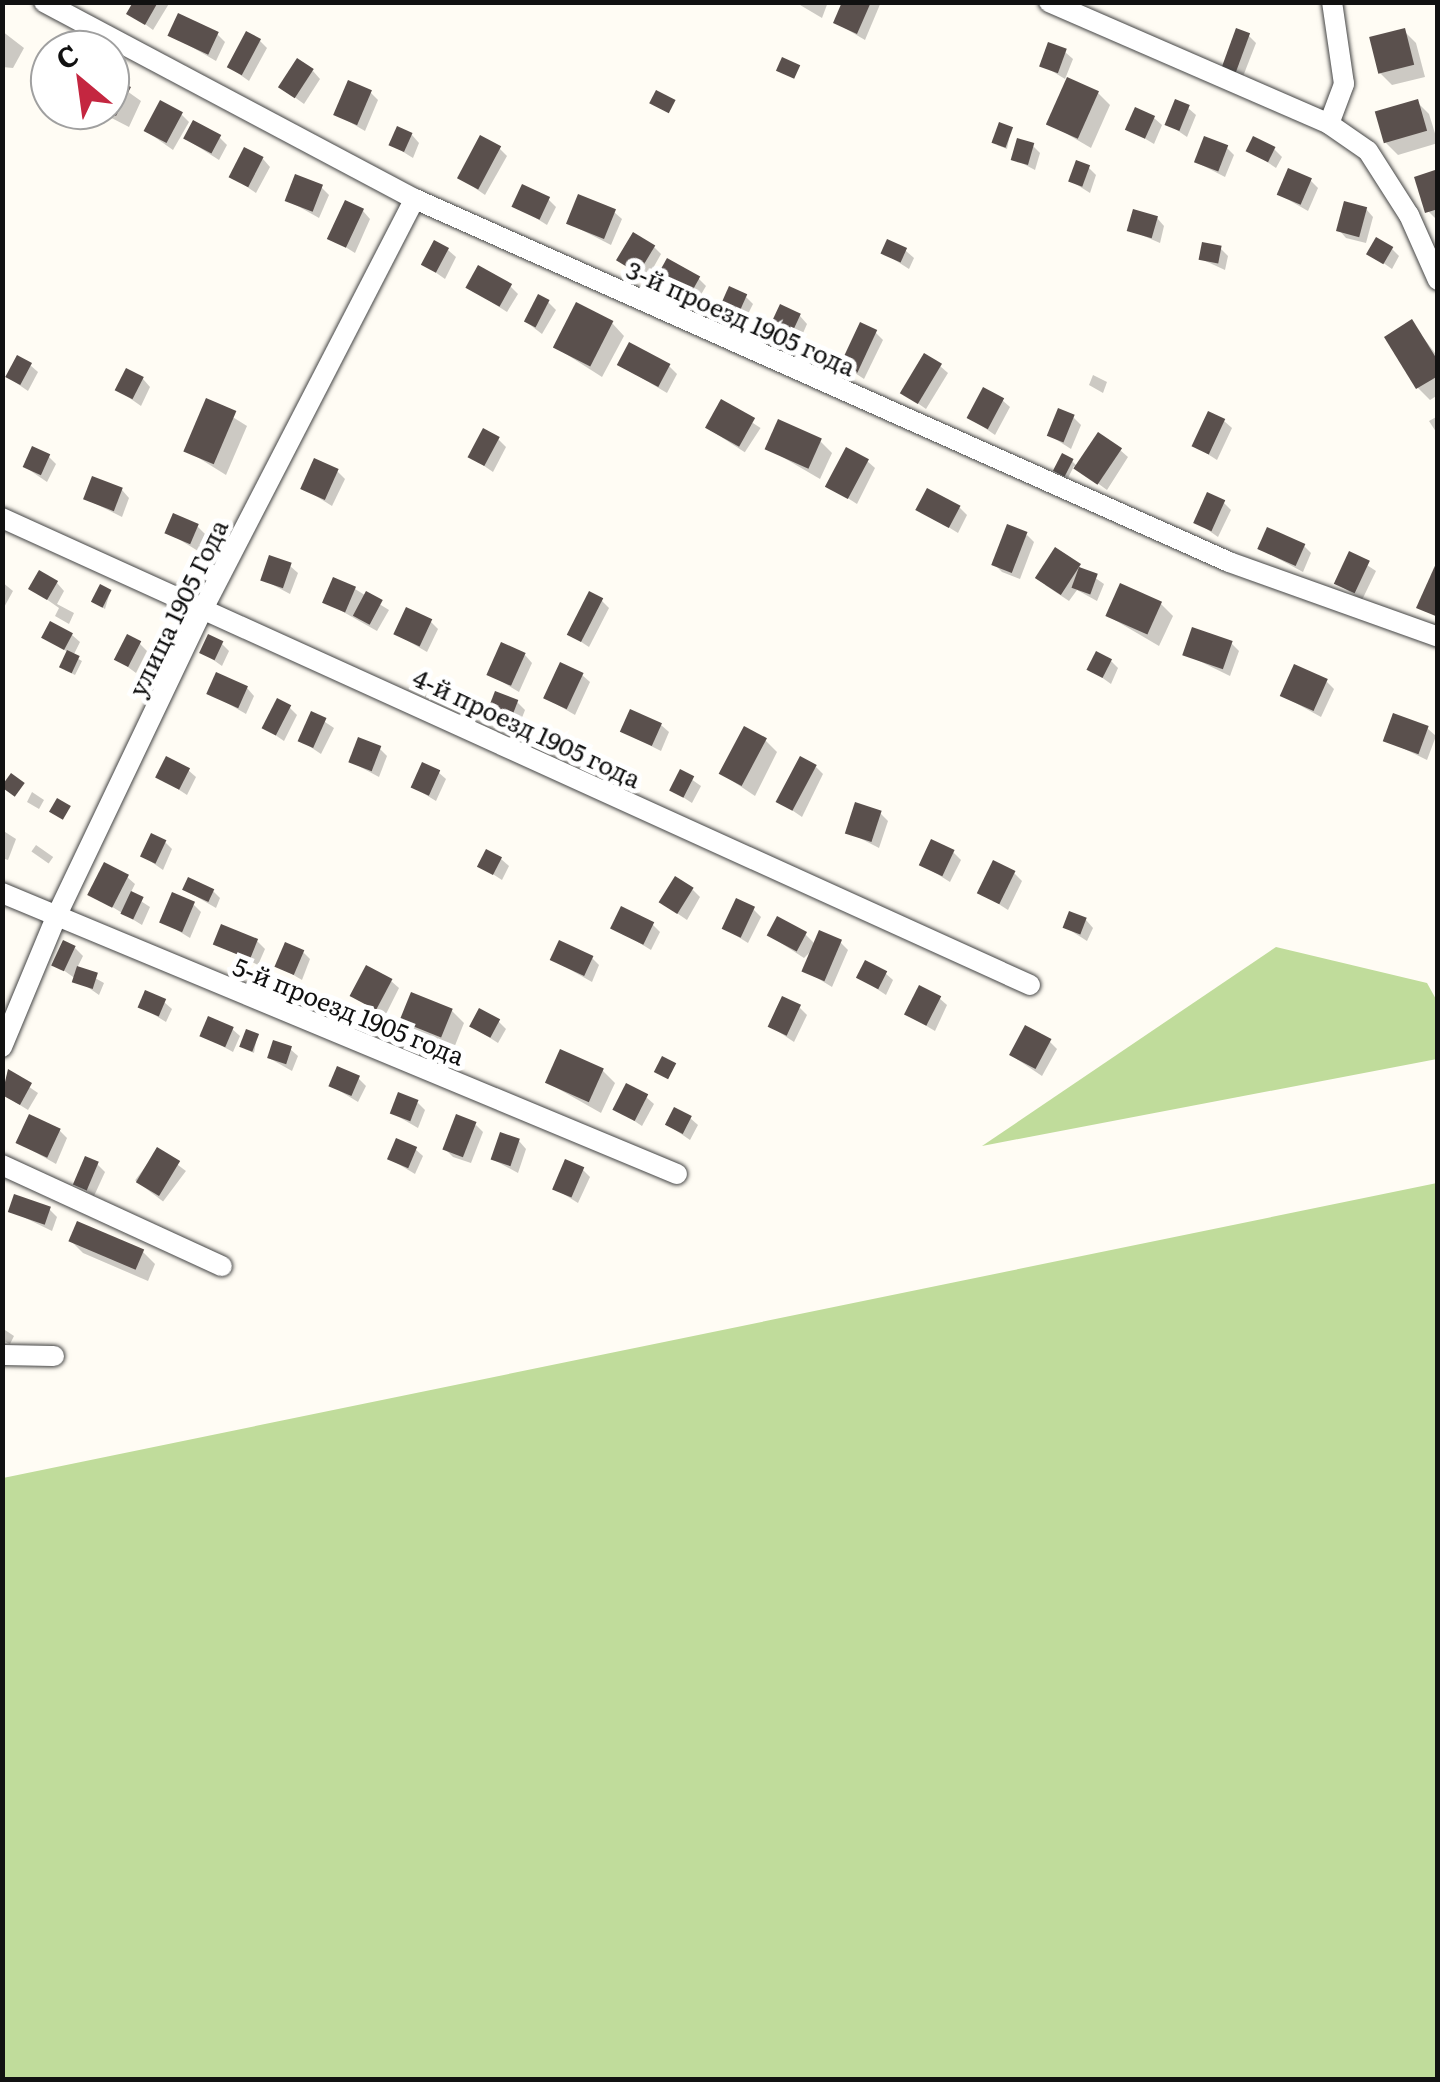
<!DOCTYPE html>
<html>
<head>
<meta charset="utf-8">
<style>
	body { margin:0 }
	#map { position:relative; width:1440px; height:2082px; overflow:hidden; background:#fffcf4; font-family:Literata,serif }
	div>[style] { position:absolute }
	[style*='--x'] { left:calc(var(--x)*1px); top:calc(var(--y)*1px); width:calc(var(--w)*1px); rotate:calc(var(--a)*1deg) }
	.forest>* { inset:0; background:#c0dc9b }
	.shadow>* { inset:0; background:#0003; transform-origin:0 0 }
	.building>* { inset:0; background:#5a504d; transform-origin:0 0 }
	.roads { filter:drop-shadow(0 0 2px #444) drop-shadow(0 0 2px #444) }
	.minor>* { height:20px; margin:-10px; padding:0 10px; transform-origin:10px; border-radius:10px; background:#fff }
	span { translate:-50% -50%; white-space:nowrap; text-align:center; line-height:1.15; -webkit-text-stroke:10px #fff; paint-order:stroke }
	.street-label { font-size:25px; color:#111 }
	.frame { position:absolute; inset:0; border:5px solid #111; pointer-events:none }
	.north { position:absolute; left:30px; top:30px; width:100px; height:100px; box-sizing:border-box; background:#fff; border:2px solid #a0a0a0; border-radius:50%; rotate:331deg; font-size:28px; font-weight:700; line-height:40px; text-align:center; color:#111 }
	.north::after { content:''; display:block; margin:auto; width:35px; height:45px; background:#c42640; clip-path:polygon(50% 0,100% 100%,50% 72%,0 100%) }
</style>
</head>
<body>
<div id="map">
	<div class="forest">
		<div style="clip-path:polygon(1276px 947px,1427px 983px,1437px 1001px,1437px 1059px,982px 1146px)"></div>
		<div style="clip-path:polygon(1437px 1183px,1437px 2079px,3px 2079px,3px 1478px)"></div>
	</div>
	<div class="shadow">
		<div style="clip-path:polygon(136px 2px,170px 2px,153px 30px,130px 13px)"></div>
		<div style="clip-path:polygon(795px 2px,828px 2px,822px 18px)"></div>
		<div style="clip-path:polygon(845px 2px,881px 2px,865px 40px,836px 23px)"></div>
		<div style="clip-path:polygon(2px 31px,24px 48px,13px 68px,2px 67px)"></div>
		<div style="clip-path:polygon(1404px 31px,1416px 43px,1425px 77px,1392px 85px,1380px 73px)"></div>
		<div style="clip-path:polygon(217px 34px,225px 42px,216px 61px,171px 35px)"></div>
		<div style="clip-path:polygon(1249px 36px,1256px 43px,1242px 79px,1230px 75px)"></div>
		<div style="clip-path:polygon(260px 41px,267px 48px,249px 81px,229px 67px)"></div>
		<div style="clip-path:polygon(1065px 52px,1073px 59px,1065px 79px,1042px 65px)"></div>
		<div style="clip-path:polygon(313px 71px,320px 79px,304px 104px,282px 88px)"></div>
		<div style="clip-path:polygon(110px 79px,141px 101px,129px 127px,96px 110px,110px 110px)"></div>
		<div style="clip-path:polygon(370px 92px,378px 100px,365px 131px,336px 114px)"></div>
		<div style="clip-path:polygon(1098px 93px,1110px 105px,1091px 148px,1050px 124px)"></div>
		<div style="clip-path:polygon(1417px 102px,1429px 114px,1438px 143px,1398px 155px,1386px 143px)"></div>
		<div style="clip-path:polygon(1188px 108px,1196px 115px,1187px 137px,1168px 124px)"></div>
		<div style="clip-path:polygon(181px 114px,189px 122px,173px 150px,146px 131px)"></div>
		<div style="clip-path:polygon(1154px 118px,1162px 125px,1154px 144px,1129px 129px)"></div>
		<div style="clip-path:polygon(1011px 129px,1007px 149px,997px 145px)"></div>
		<div style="clip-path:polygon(412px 135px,419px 143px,413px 158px,392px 145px)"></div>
		<div style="clip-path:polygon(220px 138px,227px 145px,219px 160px,186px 139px)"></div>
		<div style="clip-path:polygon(1032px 145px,1040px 153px,1035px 170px,1014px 159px)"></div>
		<div style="clip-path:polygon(1226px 147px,1234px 155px,1225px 177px,1196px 162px)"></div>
		<div style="clip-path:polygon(499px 148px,507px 156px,485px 195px,459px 177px)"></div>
		<div style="clip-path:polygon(1274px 149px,1282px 157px,1276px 168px,1249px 150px)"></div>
		<div style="clip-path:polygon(263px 159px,270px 167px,256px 193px,231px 176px)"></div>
		<div style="clip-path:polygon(1088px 167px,1096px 175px,1090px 193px,1071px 181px)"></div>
		<div style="clip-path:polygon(1438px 172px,1438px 221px,1428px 211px)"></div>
		<div style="clip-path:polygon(1310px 180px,1318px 188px,1308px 211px,1280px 195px)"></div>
		<div style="clip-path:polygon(321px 187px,329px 195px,319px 218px,287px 200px)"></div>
		<div style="clip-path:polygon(549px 200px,556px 207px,547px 225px,515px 205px)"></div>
		<div style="clip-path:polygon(1366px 209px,1373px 217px,1366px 243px,1346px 238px,1339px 230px)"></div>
		<div style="clip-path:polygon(363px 211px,370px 219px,355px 253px,331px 238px)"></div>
		<div style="clip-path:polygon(614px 212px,622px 219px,611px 245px,568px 223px)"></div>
		<div style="clip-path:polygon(1157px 218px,1164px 226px,1160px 243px,1130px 230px)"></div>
		<div style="clip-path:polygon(654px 247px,661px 254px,647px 279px,620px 260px)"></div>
		<div style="clip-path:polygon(1220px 248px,1228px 256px,1225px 270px,1201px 259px)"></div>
		<div style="clip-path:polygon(1392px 249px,1399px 256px,1392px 269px,1369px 253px)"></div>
		<div style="clip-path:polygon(448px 250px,456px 257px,445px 279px,425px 265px)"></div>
		<div style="clip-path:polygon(906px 251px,914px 258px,909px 269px,884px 253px)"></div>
		<div style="clip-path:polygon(658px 278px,698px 278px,706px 286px,696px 303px)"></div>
		<div style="clip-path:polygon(510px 286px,518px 294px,507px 312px,468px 287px)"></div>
		<div style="clip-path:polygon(746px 297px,753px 304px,744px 322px,722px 307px)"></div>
		<div style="clip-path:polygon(548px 302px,556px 310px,542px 334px,525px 321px)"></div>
		<div style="clip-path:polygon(800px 316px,807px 324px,796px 349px,770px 333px)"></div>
		<div style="clip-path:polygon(612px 323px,624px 336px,602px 377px,555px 347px)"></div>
		<div style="clip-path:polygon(1412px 323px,1438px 357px,1438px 395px,1430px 400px,1418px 388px)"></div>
		<div style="clip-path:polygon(875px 332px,883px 340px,864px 379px,843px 365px)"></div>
		<div style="clip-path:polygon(30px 365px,38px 372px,28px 391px,9px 378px)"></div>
		<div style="clip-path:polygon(620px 365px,669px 366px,677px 374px,667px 393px)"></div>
		<div style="clip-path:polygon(940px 366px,948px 373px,926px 409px,903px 393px)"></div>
		<div style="clip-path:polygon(1093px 375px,1107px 382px,1103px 393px,1089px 385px)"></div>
		<div style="clip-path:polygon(143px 379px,150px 387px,141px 406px,118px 390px)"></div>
		<div style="clip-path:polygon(1002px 400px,1010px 407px,995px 435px,969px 417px)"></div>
		<div style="clip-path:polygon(207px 401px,247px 426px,226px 475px,186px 450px)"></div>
		<div style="left:722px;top:403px;width:46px;height:29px;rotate:33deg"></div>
		<div style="clip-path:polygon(1438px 416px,1438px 435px,1429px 421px)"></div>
		<div style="clip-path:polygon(1073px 417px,1081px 425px,1071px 449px,1049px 435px)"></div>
		<div style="clip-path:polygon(1224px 421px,1232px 428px,1217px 460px,1195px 446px)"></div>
		<div style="clip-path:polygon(498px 439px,506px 447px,493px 472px,471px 457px)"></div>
		<div style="clip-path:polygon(820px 441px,832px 453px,820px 479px,767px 448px)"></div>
		<div style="clip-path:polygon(1120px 450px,1128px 457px,1107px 490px,1074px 466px,1068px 478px,1059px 473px,1072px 461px,1078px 467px)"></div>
		<div style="clip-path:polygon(48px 456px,56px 464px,47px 482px,25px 467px)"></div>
		<div style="clip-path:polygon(867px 461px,875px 468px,857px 504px,829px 486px)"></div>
		<div style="clip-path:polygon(337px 471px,345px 479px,332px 506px,303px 488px)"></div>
		<div style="clip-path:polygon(122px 490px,129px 498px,122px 517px,86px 499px)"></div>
		<div style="clip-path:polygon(1223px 502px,1231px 510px,1218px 537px,1195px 521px)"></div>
		<div style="clip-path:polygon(960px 508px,967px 515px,958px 533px,919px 509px)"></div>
		<div style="clip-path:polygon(198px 527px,205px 534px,198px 551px,167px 532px)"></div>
		<div style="clip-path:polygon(1027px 535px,1034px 542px,1020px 579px,1002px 572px,994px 564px)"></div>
		<div style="clip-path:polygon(1304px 546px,1311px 553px,1303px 572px,1260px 549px)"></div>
		<div style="clip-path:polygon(1055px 550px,1104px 584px,1097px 601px,1077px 590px,1069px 601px,1045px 585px)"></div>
		<div style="clip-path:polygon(1350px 554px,1376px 571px,1362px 600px,1336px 583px)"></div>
		<div style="clip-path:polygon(290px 566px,298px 573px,290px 594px,262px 579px)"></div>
		<div style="clip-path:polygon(2px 582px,13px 591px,2px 611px)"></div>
		<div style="clip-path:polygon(57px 583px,64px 591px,57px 604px,74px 613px,69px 624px,55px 616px,59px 608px,32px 589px)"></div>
		<div style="clip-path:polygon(355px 589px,389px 610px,377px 631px,324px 601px)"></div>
		<div style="clip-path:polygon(110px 592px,105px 609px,97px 604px)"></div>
		<div style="clip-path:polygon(601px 600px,609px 608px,589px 647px,569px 634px)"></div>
		<div style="clip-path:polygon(1161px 604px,1173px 616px,1159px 646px,1108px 616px)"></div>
		<div style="clip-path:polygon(430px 621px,438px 629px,427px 652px,396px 634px)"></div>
		<div style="clip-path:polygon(72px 635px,80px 642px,73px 656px,82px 661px,75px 675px,65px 670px,69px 653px,45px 637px)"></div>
		<div style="clip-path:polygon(139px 643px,147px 651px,136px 673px,117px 659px)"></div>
		<div style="clip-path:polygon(221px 643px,229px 651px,222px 666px,202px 652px)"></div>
		<div style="clip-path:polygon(1231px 643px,1239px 651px,1230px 676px,1185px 654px)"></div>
		<div style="clip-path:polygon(525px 655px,532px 663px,519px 692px,489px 674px)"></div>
		<div style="clip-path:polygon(1111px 661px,1118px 668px,1111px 684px,1090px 669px)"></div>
		<div style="clip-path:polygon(582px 675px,590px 682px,575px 715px,546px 698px)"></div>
		<div style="clip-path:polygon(1326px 681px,1334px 689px,1321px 717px,1283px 696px)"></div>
		<div style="clip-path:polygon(247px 688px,254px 696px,246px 714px,210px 693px)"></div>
		<div style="clip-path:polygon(517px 702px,525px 710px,520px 723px,491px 707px)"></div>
		<div style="clip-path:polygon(289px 707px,297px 715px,284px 741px,265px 728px)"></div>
		<div style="clip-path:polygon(313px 714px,334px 728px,321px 754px,300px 740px)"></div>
		<div style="clip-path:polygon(661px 725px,669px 732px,661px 751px,623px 732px)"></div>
		<div style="clip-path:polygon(1428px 729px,1436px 736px,1427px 760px,1386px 740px)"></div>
		<div style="clip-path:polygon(765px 740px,777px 752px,755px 796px,722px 774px)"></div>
		<div style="clip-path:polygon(379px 748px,387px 756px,379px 777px,351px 762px)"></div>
		<div style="clip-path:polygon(816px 767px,823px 774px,802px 817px,780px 802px)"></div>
		<div style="clip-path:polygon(188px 770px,196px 777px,187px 795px,158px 776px)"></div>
		<div style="clip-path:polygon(438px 772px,446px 779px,436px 801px,413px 787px)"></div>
		<div style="clip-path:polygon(681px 772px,701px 786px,692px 803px,672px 790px)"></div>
		<div style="clip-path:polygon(32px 792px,44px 800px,39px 809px,27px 802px)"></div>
		<div style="clip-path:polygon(880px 813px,888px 821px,879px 848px,848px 832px)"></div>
		<div style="clip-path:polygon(2px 830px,16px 839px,8px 860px,2px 858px)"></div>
		<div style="clip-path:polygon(165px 842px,172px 849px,163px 870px,143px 856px)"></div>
		<div style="left:36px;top:845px;width:21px;height:8px;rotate:35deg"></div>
		<div style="clip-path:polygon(953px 852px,961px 860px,950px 882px,921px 864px)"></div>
		<div style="clip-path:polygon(501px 859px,509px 866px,502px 880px,480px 866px)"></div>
		<div style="clip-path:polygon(1014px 873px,1022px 881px,1008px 910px,980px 892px)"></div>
		<div style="clip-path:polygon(127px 877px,135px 884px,130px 894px,150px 907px,142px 925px,91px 894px)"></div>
		<div style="clip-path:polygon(185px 890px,213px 891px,220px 898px,216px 908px)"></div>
		<div style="clip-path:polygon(693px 890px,700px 897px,687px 920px,662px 903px)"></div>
		<div style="clip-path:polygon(194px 905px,201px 912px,190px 938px,162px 921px)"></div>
		<div style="clip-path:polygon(753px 909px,761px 917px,748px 943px,724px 928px)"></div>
		<div style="clip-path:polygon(1086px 920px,1093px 928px,1087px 941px,1065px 927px)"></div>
		<div style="clip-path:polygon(652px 924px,660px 932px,651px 950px,613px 927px)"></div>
		<div style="clip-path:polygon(805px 934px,815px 944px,840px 942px,848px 950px,832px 987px,804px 970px,813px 949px,804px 958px,770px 936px)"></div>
		<div style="clip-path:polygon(257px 941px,265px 949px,258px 965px,215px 943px)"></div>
		<div style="clip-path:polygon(75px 948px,83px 956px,77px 968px,104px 983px,99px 995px,56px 965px)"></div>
		<div style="clip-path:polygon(303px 952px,310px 959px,302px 980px,278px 966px)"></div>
		<div style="clip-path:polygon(592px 958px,599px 965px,592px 982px,553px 960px)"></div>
		<div style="clip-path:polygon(885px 973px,893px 980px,886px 995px,859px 977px)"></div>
		<div style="clip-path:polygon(391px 981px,399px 988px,385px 1016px,353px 996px)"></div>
		<div style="clip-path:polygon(939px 998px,947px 1005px,935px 1031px,908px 1015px)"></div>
		<div style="clip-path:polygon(164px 1002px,172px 1009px,166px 1022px,140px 1006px)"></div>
		<div style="clip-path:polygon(800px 1008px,807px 1015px,794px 1042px,770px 1026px)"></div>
		<div style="clip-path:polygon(452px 1011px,464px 1023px,454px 1048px,414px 1033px,402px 1021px)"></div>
		<div style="clip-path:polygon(498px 1021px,506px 1029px,498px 1043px,473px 1027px)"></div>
		<div style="clip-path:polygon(232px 1029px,240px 1036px,233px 1052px,202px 1035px)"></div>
		<div style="clip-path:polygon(257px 1036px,254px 1053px,245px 1049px)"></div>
		<div style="clip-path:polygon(1049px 1041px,1057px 1049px,1042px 1076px,1011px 1055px)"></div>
		<div style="clip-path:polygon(290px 1049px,298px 1056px,292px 1071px,269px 1058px)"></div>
		<div style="clip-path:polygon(603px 1071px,615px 1083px,601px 1113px,548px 1083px)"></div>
		<div style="clip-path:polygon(9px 1073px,38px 1093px,28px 1110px,2px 1094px)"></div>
		<div style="clip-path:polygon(358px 1078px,366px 1086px,358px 1102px,330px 1085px)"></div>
		<div style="clip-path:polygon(646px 1097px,654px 1104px,642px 1126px,616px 1109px)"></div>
		<div style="clip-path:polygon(418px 1103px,425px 1110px,418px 1128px,392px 1113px)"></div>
		<div style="clip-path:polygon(690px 1118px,698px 1125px,690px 1140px,668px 1125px)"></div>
		<div style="clip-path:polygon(476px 1125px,483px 1132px,471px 1163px,453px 1157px,445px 1149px)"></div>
		<div style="clip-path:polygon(60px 1131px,67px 1138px,56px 1164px,19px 1143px)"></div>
		<div style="clip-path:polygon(519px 1141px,526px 1149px,518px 1173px,494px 1160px)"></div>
		<div style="clip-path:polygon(415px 1149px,423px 1156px,415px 1174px,390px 1159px)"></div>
		<div style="left:158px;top:1150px;width:35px;height:38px;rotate:37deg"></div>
		<div style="clip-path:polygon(97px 1164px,105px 1172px,94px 1196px,75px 1183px)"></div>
		<div style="clip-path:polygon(582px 1169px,590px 1177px,578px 1203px,554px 1188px)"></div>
		<div style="clip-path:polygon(49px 1209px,57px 1217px,52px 1231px,11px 1211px)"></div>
		<div style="clip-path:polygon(71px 1241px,143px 1252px,155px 1264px,148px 1281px,83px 1253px)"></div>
		<div style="clip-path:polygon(2px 1328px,14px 1336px,10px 1344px,2px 1340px)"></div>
	</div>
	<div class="building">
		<div style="clip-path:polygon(133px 2px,158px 2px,145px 25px,126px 14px)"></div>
		<div style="clip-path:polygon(842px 2px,871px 2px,857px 34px,833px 23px)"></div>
		<div style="left:178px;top:13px;width:45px;height:25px;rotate:25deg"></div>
		<div style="left:1236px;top:28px;width:15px;height:43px;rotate:20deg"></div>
		<div style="left:1405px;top:28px;width:38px;height:37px;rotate:76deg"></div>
		<div style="left:246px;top:31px;width:17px;height:41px;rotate:28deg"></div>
		<div style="left:1048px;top:42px;width:20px;height:26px;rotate:20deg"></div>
		<div style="clip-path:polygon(47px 48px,50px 50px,50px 81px,34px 73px)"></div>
		<div style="left:782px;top:57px;width:20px;height:15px;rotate:24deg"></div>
		<div style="left:297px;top:58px;width:20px;height:35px;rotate:33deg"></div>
		<div style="clip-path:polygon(110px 77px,131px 87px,116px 116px,104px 110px,110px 110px)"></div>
		<div style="left:1067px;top:77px;width:35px;height:52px;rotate:24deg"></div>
		<div style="left:348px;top:80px;width:26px;height:38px;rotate:23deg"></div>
		<div style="left:656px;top:90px;width:22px;height:15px;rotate:27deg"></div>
		<div style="left:1175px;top:99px;width:16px;height:28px;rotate:22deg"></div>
		<div style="left:1418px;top:99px;width:33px;height:45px;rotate:74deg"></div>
		<div style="left:160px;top:100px;width:26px;height:35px;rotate:28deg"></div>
		<div style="left:1135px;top:107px;width:22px;height:25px;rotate:24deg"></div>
		<div style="left:193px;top:120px;width:32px;height:21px;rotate:28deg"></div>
		<div style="left:999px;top:122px;width:15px;height:22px;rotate:20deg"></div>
		<div style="left:397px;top:126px;width:17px;height:21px;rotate:24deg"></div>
		<div style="left:480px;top:135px;width:24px;height:49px;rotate:28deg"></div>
		<div style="left:1204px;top:136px;width:26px;height:28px;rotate:21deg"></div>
		<div style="left:1253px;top:136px;width:25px;height:17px;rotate:26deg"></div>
		<div style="left:1017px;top:138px;width:18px;height:23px;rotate:16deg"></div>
		<div style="left:244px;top:147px;width:22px;height:34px;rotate:27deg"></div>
		<div style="left:1076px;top:160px;width:15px;height:23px;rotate:20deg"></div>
		<div style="left:1288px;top:168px;width:26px;height:29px;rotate:23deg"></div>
		<div style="clip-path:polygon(1438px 169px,1438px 209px,1425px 213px,1414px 177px)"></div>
		<div style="left:295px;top:174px;width:30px;height:29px;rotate:21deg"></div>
		<div style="left:522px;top:184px;width:31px;height:25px;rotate:25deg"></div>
		<div style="left:578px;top:194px;width:41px;height:32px;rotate:22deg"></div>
		<div style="left:345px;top:200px;width:21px;height:43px;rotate:25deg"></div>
		<div style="left:1344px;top:201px;width:24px;height:31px;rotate:15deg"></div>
		<div style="left:1133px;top:209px;width:26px;height:23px;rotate:16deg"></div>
		<div style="left:633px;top:232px;width:26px;height:33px;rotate:31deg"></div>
		<div style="left:1376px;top:237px;width:20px;height:20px;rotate:30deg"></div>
		<div style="left:887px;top:239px;width:22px;height:16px;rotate:24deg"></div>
		<div style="left:434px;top:240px;width:17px;height:28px;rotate:28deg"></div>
		<div style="left:1202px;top:242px;width:20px;height:18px;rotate:11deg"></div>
		<div style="left:667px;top:258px;width:38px;height:24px;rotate:29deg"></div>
		<div style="left:478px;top:265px;width:39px;height:26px;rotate:29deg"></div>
		<div style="left:729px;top:286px;width:20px;height:24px;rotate:24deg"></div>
		<div style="left:538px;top:294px;width:13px;height:31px;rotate:27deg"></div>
		<div style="left:576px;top:302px;width:42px;height:51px;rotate:27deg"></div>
		<div style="left:780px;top:304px;width:23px;height:33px;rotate:25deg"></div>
		<div style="clip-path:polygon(1412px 319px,1438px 361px,1438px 376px,1416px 389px,1384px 337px)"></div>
		<div style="left:860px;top:322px;width:19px;height:47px;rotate:25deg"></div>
		<div style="left:629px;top:342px;width:47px;height:26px;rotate:28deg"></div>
		<div style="left:924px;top:353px;width:21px;height:47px;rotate:31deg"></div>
		<div style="left:17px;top:355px;width:17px;height:25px;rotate:28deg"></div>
		<div style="left:126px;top:368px;width:20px;height:25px;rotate:27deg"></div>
		<div style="left:983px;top:387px;width:24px;height:35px;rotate:28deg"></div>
		<div style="left:206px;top:398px;width:33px;height:58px;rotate:23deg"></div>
		<div style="left:721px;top:399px;width:39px;height:33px;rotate:29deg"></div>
		<div style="left:1058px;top:408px;width:18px;height:30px;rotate:22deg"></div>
		<div style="left:1208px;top:411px;width:19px;height:39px;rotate:25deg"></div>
		<div style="left:778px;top:419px;width:48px;height:33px;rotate:24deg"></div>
		<div style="left:483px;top:428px;width:19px;height:33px;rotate:28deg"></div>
		<div style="left:1098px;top:432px;width:29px;height:44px;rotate:34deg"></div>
		<div style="left:32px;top:446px;width:20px;height:23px;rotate:24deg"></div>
		<div style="left:846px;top:447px;width:26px;height:45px;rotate:28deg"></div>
		<div style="left:1062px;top:453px;width:13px;height:20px;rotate:27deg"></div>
		<div style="left:314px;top:458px;width:27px;height:34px;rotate:24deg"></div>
		<div style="left:92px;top:476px;width:33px;height:25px;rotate:21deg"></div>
		<div style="left:927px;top:488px;width:38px;height:25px;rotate:28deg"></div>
		<div style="left:1207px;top:492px;width:20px;height:34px;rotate:24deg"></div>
		<div style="left:173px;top:513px;width:28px;height:22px;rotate:23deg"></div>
		<div style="left:1007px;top:524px;width:22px;height:44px;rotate:21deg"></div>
		<div style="left:1267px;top:527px;width:42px;height:24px;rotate:24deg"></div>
		<div style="left:1055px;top:547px;width:31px;height:37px;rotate:33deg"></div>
		<div style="left:1349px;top:551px;width:23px;height:36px;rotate:25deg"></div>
		<div style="left:269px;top:555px;width:24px;height:27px;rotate:19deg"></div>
		<div style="clip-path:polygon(1438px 559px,1438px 617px,1416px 608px)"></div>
		<div style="left:1079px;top:567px;width:20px;height:22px;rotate:20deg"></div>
		<div style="left:39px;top:570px;width:22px;height:22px;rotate:30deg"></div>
		<div style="left:333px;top:577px;width:25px;height:28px;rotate:23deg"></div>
		<div style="left:1120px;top:583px;width:46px;height:36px;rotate:24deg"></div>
		<div style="left:100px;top:584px;width:13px;height:20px;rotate:27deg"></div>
		<div style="left:366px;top:591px;width:19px;height:28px;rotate:28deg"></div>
		<div style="left:589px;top:591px;width:16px;height:49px;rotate:27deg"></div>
		<div style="left:406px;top:607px;width:29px;height:30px;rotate:25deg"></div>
		<div style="left:50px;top:621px;width:26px;height:19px;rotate:28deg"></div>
		<div style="left:1192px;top:627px;width:43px;height:30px;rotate:19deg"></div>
		<div style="left:127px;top:634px;width:16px;height:29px;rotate:27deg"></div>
		<div style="left:208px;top:634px;width:17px;height:21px;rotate:25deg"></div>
		<div style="left:501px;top:642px;width:27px;height:36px;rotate:24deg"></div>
		<div style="left:67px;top:650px;width:14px;height:19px;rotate:25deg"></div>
		<div style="left:1096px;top:651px;width:18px;height:21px;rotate:27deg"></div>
		<div style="left:560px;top:662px;width:26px;height:40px;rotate:25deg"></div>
		<div style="left:1294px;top:664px;width:37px;height:35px;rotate:24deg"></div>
		<div style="left:216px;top:672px;width:35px;height:24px;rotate:24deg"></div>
		<div style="left:495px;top:691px;width:25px;height:17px;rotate:21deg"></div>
		<div style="left:277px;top:698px;width:16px;height:34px;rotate:27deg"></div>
		<div style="left:630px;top:709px;width:35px;height:25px;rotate:24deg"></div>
		<div style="left:311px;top:711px;width:17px;height:33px;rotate:24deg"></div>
		<div style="left:1393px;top:713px;width:38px;height:30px;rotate:20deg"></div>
		<div style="left:744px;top:726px;width:26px;height:54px;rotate:28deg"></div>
		<div style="left:358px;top:737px;width:25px;height:27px;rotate:21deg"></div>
		<div style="left:166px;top:756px;width:27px;height:24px;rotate:27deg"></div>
		<div style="left:800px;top:756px;width:19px;height:52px;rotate:28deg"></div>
		<div style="left:422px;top:762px;width:20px;height:28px;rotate:24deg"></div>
		<div style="left:680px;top:769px;width:16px;height:24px;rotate:27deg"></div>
		<div style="left:11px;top:773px;width:17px;height:17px;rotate:36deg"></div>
		<div style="left:57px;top:798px;width:16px;height:16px;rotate:30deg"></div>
		<div style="left:855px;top:802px;width:28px;height:33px;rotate:18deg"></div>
		<div style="left:151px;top:833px;width:17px;height:26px;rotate:25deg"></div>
		<div style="left:931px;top:839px;width:26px;height:29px;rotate:25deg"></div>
		<div style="left:486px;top:849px;width:18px;height:20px;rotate:27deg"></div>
		<div style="left:993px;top:860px;width:25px;height:37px;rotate:26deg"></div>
		<div style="left:104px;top:862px;width:28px;height:37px;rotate:27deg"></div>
		<div style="left:675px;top:876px;width:22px;height:31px;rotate:32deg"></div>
		<div style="left:188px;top:877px;width:29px;height:14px;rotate:25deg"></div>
		<div style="left:131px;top:891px;width:14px;height:25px;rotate:25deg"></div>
		<div style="left:172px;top:892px;width:25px;height:33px;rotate:23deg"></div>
		<div style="left:736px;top:898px;width:21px;height:34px;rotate:25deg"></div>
		<div style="left:621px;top:906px;width:37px;height:25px;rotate:26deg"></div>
		<div style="left:1069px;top:911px;width:19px;height:18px;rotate:21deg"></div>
		<div style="left:777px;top:916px;width:34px;height:22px;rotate:28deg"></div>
		<div style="left:221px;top:924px;width:40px;height:22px;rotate:22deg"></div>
		<div style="left:819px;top:930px;width:25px;height:45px;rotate:23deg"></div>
		<div style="left:63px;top:940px;width:14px;height:28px;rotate:25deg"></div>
		<div style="left:559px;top:940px;width:38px;height:22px;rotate:25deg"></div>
		<div style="left:285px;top:942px;width:21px;height:27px;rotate:23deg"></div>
		<div style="left:865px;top:960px;width:25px;height:20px;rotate:27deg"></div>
		<div style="left:366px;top:965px;width:30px;height:35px;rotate:28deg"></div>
		<div style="left:77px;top:966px;width:22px;height:17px;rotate:18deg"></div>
		<div style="left:919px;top:985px;width:25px;height:33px;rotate:27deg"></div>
		<div style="left:145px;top:990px;width:23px;height:19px;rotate:23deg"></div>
		<div style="left:411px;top:992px;width:45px;height:31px;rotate:22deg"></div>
		<div style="left:782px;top:996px;width:21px;height:34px;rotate:25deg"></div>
		<div style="left:479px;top:1008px;width:24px;height:21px;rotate:28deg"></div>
		<div style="left:208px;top:1016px;width:28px;height:22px;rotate:23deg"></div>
		<div style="left:1025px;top:1025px;width:30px;height:34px;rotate:28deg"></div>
		<div style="left:246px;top:1029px;width:14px;height:19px;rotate:21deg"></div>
		<div style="left:273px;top:1040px;width:20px;height:19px;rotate:18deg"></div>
		<div style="left:560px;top:1049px;width:48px;height:37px;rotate:24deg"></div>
		<div style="left:662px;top:1056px;width:16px;height:18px;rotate:27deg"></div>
		<div style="left:337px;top:1066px;width:25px;height:22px;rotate:23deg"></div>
		<div style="clip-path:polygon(8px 1069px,32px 1083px,20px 1105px,2px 1095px)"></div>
		<div style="left:626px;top:1083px;width:25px;height:30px;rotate:27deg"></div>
		<div style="left:398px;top:1092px;width:22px;height:23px;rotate:21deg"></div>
		<div style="left:674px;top:1107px;width:20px;height:20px;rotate:27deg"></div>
		<div style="left:29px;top:1114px;width:35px;height:32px;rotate:25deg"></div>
		<div style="left:456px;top:1114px;width:22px;height:38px;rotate:21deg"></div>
		<div style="left:500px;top:1132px;width:21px;height:29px;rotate:19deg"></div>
		<div style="left:396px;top:1138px;width:23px;height:23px;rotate:23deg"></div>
		<div style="left:157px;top:1147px;width:27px;height:41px;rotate:31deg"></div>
		<div style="left:85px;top:1156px;width:15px;height:31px;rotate:23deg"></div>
		<div style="left:565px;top:1159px;width:21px;height:33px;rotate:23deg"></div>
		<div style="left:14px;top:1194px;width:39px;height:19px;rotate:19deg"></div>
		<div style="left:77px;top:1221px;width:73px;height:22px;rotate:23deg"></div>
	</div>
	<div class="roads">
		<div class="minor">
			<div style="--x:44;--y:2;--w:420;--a:28"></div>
			<div style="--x:415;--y:199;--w:891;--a:24.03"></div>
			<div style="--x:1229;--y:562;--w:222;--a:19.7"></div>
			<div style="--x:1049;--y:2;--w:305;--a:23.5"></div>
			<div style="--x:1329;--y:124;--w:47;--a:34.7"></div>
			<div style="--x:1368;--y:151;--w:76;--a:57.4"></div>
			<div style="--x:1409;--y:215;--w:71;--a:66"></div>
			<div style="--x:1329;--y:124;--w:43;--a:-69.4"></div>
			<div style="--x:1344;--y:84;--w:83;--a:-98.3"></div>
			<div style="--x:2;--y:518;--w:1129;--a:24.43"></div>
			<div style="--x:2;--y:893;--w:731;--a:22.6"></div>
			<div style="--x:2;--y:1047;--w:141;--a:-67.4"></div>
			<div style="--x:56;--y:917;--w:344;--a:-64.5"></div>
			<div style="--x:204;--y:607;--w:459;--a:-62.7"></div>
			<div style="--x:2;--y:1165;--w:242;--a:24.7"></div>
			<div style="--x:2;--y:1355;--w:52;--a:1.1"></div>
		</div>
	</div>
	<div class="street-label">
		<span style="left:741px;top:318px;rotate:24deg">3-й проезд 1905 года</span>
		<span style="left:178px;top:608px;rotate:-64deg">улица 1905 Года</span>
		<span style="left:527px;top:728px;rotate:25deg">4-й проезд 1905 года</span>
		<span style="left:349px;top:1011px;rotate:22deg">5-й проезд 1905 года</span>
	</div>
	<div class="frame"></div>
	<div class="north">С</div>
</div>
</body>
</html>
